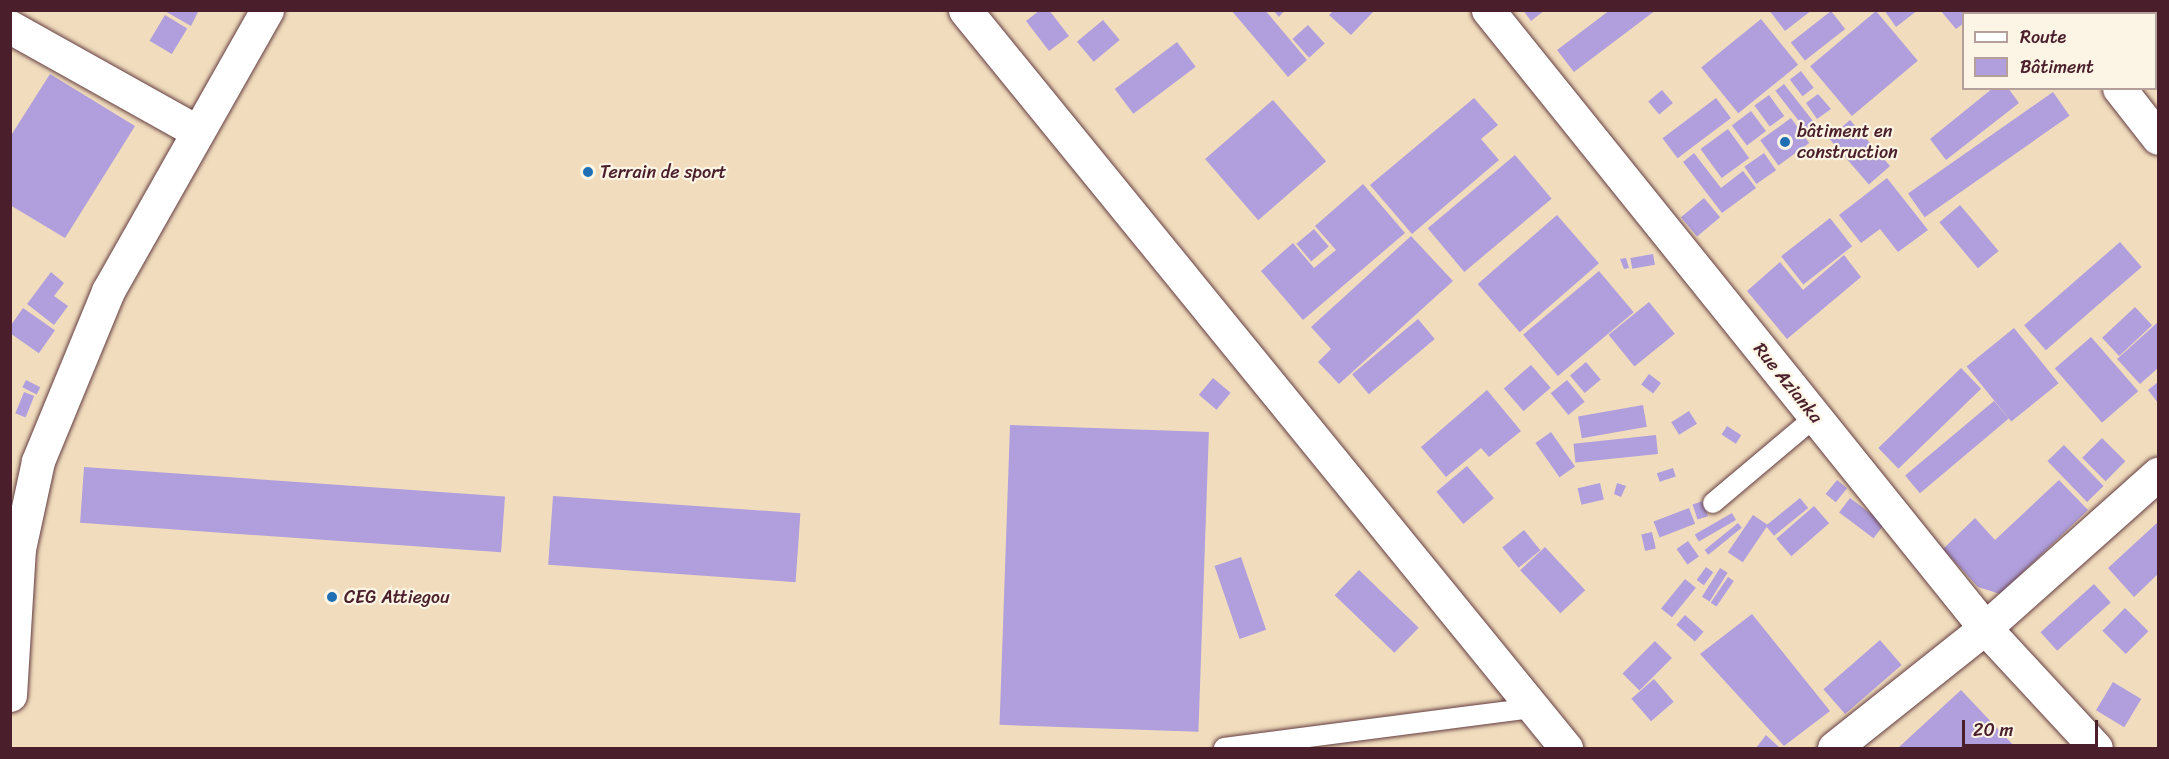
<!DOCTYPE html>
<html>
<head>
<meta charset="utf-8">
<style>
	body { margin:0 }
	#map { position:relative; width:2169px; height:759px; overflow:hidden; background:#f1ddbd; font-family:Sriracha,sans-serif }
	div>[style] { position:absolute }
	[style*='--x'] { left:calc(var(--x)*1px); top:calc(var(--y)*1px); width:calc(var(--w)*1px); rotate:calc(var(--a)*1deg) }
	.building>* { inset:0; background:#b09fdc; transform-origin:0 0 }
	.roads { filter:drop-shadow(0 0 2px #633c41) drop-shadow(0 0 2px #633c41) }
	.lane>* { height:20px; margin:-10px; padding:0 10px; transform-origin:10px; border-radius:10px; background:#fff }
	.street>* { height:33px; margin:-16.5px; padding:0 16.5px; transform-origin:16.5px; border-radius:16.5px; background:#fff }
	.dots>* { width:16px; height:16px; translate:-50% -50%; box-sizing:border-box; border:3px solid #fcf5e5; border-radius:50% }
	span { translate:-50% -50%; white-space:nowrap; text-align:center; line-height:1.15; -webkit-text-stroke:4.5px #fcf5e5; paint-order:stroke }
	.poi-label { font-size:18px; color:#4a1f2b }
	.left { translate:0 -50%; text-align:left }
	.street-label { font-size:18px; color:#4a1f2b }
	.frame { position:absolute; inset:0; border:12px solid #4a1f2b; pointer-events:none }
	.legend { position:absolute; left:1962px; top:12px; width:195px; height:78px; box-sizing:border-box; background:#fcf5e5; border:2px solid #b59f9b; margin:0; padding:8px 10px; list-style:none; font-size:18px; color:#4a1f2b }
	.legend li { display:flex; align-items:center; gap:12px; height:30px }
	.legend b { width:30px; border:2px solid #b59f9b }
	.scale { position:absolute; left:1962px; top:720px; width:136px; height:27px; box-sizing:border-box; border:3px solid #4a1f2b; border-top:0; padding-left:8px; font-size:18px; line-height:21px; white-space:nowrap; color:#4a1f2b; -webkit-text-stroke:4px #fcf5e5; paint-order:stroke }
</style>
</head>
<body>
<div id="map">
	<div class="building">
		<div style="clip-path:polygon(163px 10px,199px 10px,191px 26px)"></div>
		<div style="clip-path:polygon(1040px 10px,1049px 10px,1069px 36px,1049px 51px,1026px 21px)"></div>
		<div style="clip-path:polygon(1231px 10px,1265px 10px,1307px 60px,1288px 77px)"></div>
		<div style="clip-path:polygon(1273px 10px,1285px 10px,1279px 17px)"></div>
		<div style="clip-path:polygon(1334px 10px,1375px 10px,1351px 35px,1329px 15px)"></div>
		<div style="clip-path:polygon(1523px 10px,1545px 10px,1531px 21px)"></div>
		<div style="clip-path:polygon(1610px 10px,1656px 10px,1574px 72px,1557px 50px)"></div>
		<div style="clip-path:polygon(1769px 10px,1812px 10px,1785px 31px)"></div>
		<div style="clip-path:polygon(1884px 10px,1918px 10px,1896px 27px)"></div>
		<div style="clip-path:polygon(1940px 10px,1966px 10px,1968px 14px,1964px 14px,1964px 23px,1956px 29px)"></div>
		<div style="left:1831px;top:11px;width:23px;height:51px;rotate:52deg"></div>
		<div style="left:1876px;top:11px;width:65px;height:86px;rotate:50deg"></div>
		<div style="left:165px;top:15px;width:26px;height:30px;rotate:31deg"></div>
		<div style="left:1761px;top:19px;width:59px;height:77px;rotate:51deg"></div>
		<div style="left:1103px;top:20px;width:26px;height:34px;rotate:50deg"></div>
		<div style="left:1308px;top:25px;width:25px;height:21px;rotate:48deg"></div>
		<div style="left:1177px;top:42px;width:31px;height:78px;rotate:53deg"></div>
		<div style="left:1801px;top:71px;width:21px;height:14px;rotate:53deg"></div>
		<div style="clip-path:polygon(50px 74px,135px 126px,65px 238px,10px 205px,10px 137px)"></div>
		<div style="left:1784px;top:84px;width:62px;height:11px;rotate:52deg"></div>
		<div style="clip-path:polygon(1993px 88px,2008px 88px,2019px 103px,1946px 160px,1930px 139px)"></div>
		<div style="left:1662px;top:90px;width:17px;height:18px;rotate:50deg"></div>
		<div style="left:2053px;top:92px;width:29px;height:177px;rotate:55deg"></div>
		<div style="clip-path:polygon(1818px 94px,1831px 109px,1817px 119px,1806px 103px)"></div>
		<div style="left:1769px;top:95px;width:26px;height:18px;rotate:54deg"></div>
		<div style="clip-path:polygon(1474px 98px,1498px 125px,1481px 139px,1499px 160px,1412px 234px,1370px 185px)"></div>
		<div style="left:1716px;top:98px;width:25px;height:67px;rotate:53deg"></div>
		<div style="left:1273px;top:100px;width:81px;height:90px;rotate:49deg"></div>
		<div style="left:1751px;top:111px;width:25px;height:24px;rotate:53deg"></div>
		<div style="left:1791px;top:118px;width:31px;height:38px;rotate:54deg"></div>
		<div style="left:1850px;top:120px;width:61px;height:28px;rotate:49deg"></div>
		<div style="left:1728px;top:129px;width:36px;height:34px;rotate:54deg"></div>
		<div style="clip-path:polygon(1694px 153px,1721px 188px,1743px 171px,1756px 188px,1722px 213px,1683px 162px)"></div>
		<div style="left:1764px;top:153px;width:21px;height:24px;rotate:55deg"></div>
		<div style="left:1515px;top:155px;width:57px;height:114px;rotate:50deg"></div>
		<div style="clip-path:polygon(1887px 178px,1928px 230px,1898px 252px,1880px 229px,1861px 243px,1839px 215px)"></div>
		<div style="clip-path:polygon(1363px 184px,1405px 233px,1303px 320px,1261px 271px,1293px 243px,1314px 268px,1336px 250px,1315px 226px)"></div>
		<div style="left:1704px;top:198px;width:25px;height:30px;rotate:50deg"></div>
		<div style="left:1960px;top:205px;width:60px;height:27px;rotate:50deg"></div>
		<div style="left:1557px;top:215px;width:64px;height:105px;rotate:49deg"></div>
		<div style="left:1830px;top:218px;width:36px;height:62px;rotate:52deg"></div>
		<div style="left:1314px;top:229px;width:23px;height:23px;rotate:50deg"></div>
		<div style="clip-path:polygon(1411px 236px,1453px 281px,1339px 384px,1318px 362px,1331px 349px,1311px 327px)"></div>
		<div style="left:2120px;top:242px;width:33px;height:127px;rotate:49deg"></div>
		<div style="left:1653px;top:254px;width:11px;height:23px;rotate:80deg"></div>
		<div style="clip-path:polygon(1844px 255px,1861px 277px,1787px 339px,1747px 291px,1780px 262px,1803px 290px)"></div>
		<div style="clip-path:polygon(1626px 258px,1629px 268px,1624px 269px,1620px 259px)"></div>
		<div style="left:1599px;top:271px;width:54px;height:99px;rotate:50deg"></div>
		<div style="clip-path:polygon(51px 272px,64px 283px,54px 296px,68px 306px,54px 325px,27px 304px)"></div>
		<div style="left:1649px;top:302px;width:41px;height:52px;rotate:51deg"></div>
		<div style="left:2135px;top:307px;width:25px;height:45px;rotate:47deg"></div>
		<div style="left:23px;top:308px;width:39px;height:28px;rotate:35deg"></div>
		<div style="left:1418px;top:319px;width:26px;height:86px;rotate:50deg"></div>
		<div style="clip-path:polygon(2158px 322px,2158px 368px,2140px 384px,2117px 359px)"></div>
		<div style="left:2014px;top:328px;width:71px;height:61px;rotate:51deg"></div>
		<div style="left:2091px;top:337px;width:72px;height:48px;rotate:49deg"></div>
		<div style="left:1586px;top:362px;width:23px;height:21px;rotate:50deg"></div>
		<div style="left:1531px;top:365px;width:30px;height:36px;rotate:49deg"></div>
		<div style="left:1961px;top:368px;width:29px;height:115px;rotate:46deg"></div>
		<div style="left:1649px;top:374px;width:15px;height:13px;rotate:37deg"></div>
		<div style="left:1213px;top:378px;width:23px;height:22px;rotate:40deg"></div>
		<div style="left:26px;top:380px;width:16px;height:8px;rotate:27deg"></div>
		<div style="left:1567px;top:380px;width:28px;height:21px;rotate:51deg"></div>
		<div style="clip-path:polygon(2158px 382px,2158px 403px,2148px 390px)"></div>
		<div style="clip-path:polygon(1487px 390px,1521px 431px,1489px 457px,1481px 448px,1446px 477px,1421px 447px)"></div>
		<div style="left:24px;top:392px;width:11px;height:23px;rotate:22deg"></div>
		<div style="left:1994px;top:401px;width:23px;height:116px;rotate:50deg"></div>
		<div style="left:1643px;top:405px;width:22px;height:66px;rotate:80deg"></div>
		<div style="left:1689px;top:411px;width:15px;height:21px;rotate:58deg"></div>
		<div style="left:1010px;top:425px;width:199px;height:300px;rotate:2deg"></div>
		<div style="left:1727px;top:426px;width:17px;height:10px;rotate:33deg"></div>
		<div style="left:1551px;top:432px;width:42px;height:19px;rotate:55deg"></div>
		<div style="left:1656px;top:435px;width:19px;height:83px;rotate:84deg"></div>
		<div style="left:2102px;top:438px;width:33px;height:28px;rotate:45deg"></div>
		<div style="left:2064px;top:445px;width:57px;height:23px;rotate:46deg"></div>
		<div style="left:1467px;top:466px;width:42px;height:40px;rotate:50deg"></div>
		<div style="left:84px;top:467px;width:422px;height:56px;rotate:4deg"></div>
		<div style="left:1673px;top:468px;width:9px;height:17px;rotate:72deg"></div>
		<div style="left:1837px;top:480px;width:13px;height:18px;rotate:39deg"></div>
		<div style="clip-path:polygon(2059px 480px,2088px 510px,2000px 594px,1978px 587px,1943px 549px,1975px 518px,1995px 540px)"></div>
		<div style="left:1600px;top:483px;width:17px;height:23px;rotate:77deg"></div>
		<div style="clip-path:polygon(1617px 483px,1626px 486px,1621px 497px,1614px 494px)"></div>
		<div style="left:553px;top:496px;width:248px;height:69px;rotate:4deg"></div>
		<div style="left:1800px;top:498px;width:13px;height:44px;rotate:51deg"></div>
		<div style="left:1850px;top:498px;width:43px;height:18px;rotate:37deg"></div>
		<div style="left:1703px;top:501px;width:16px;height:11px;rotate:72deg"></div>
		<div style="left:1814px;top:506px;width:23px;height:50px;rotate:49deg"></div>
		<div style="left:1689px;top:508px;width:17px;height:38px;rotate:69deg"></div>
		<div style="left:1732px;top:513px;width:8px;height:43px;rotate:60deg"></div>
		<div style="left:1753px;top:515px;width:18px;height:45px;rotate:34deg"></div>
		<div style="clip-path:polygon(2158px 522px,2158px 574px,2134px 597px,2108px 568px)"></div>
		<div style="left:1738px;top:523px;width:6px;height:43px;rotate:51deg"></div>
		<div style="left:1524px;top:530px;width:26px;height:28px;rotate:51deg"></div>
		<div style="left:1652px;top:532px;width:17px;height:11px;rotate:77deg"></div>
		<div style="left:1688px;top:541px;width:19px;height:14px;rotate:55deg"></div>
		<div style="left:1545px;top:547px;width:59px;height:34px;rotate:47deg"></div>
		<div style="left:1241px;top:557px;width:77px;height:28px;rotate:71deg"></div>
		<div style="left:1706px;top:567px;width:9px;height:16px;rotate:36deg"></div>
		<div style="left:1720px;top:568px;width:9px;height:34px;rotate:32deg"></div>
		<div style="left:1359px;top:570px;width:83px;height:35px;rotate:44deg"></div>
		<div style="left:1728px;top:577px;width:7px;height:31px;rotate:34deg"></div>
		<div style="left:1685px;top:579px;width:14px;height:38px;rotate:39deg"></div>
		<div style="left:2094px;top:584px;width:25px;height:72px;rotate:48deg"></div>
		<div style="left:2125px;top:608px;width:33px;height:32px;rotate:45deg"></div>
		<div style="clip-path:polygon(1752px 614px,1830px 711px,1784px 746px,1700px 654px)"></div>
		<div style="left:1685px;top:615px;width:25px;height:13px;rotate:42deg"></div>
		<div style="left:1880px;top:640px;width:33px;height:75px;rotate:49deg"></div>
		<div style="left:1655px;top:641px;width:24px;height:46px;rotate:45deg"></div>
		<div style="left:1654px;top:679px;width:30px;height:30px;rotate:49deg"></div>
		<div style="left:2113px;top:682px;width:33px;height:33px;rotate:31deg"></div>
		<div style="clip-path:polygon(1961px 690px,2016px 748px,1898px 748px)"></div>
		<div style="clip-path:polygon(1766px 735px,1780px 748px,1756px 748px)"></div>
	</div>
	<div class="roads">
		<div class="lane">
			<div style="--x:1713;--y:503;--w:133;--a:-40.1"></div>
			<div style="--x:1224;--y:748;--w:312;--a:-7.4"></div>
		</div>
		<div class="street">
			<div style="--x:965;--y:10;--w:952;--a:50.84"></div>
			<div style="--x:1488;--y:10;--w:793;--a:51.19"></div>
			<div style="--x:1985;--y:628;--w:163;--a:47.2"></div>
			<div style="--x:2057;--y:10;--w:5;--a:53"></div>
			<div style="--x:10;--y:27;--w:215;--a:29.2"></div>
			<div style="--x:2119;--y:88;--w:63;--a:52"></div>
			<div style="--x:10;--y:695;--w:146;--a:-86.5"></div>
			<div style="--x:19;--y:549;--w:90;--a:-77.8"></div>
			<div style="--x:38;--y:461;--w:184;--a:-67.6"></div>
			<div style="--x:108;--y:291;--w:323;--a:-60.5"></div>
			<div style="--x:1834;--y:748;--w:193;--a:-38.5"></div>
			<div style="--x:1985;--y:628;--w:232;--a:-41.7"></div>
		</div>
	</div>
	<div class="dots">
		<div style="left:1785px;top:142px;background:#1f6fb2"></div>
		<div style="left:588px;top:172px;background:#1f6fb2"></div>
		<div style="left:332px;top:597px;background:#1f6fb2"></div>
	</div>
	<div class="poi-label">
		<span class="left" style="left:1797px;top:142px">bâtiment en<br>construction</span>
		<span class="left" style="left:600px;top:172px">Terrain de sport</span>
		<span class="left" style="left:344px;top:597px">CEG Attiegou</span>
	</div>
	<div class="street-label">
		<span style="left:1788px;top:383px;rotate:51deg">Rue Azianka</span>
	</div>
	<div class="frame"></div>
	<ul class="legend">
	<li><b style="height:8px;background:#fff"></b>Route</li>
	<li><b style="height:16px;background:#b09fdc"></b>Bâtiment</li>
	</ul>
	<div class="scale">20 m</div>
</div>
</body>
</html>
